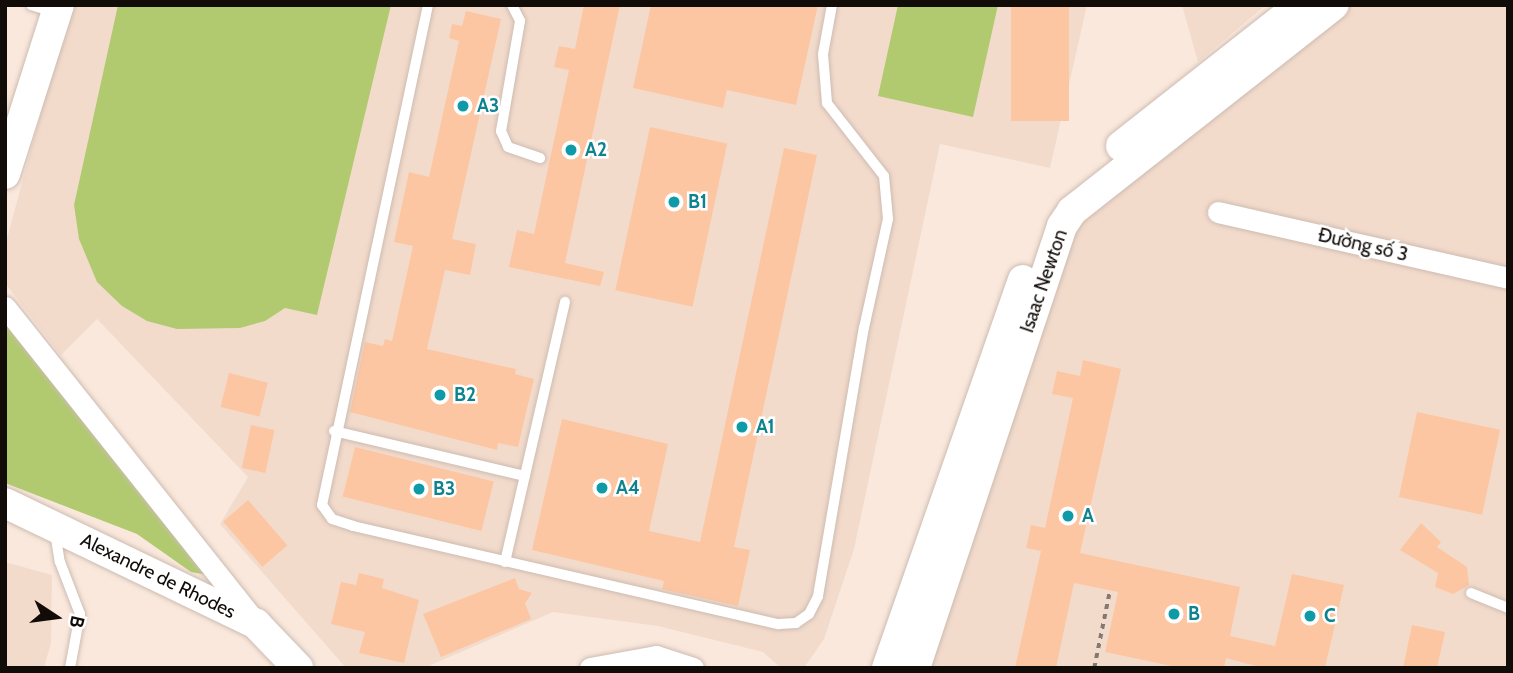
<!DOCTYPE html>
<html>
<head>
<meta charset="utf-8">
<style>
	body { margin:0 }
	#map { position:relative; width:1513px; height:673px; overflow:hidden; background:#fae8dd; font-family:Cabin,sans-serif }
	div>[style] { position:absolute }
	[style*='--x'] { left:calc(var(--x)*1px); top:calc(var(--y)*1px); width:calc(var(--w)*1px); rotate:calc(var(--a)*1deg) }
	.built>* { inset:0; background:#f3dbcc }
	.green>* { inset:0; background:#b1ca70 }
	.building>* { inset:0; background:#fcc6a3; transform-origin:0 0 }
	.path>* { height:3.5px; margin-top:-1.75px; transform-origin:0; background:repeating-linear-gradient(90deg,#847872 0 5px,transparent 0 10px) }
	.roads { filter:drop-shadow(0 0 2px #cdbcb1) drop-shadow(0 0 2px #cdbcb1) }
	.lane>* { height:10px; margin:-5px; padding:0 5px; transform-origin:5px; border-radius:5px; background:#fff }
	.street>* { height:21px; margin:-10.5px; padding:0 10.5px; transform-origin:10.5px; border-radius:10.5px; background:#fff }
	.secondary>* { height:30px; margin:-15px; padding:0 15px; transform-origin:15px; border-radius:15px; background:#fff }
	.dots>* { width:19px; height:19px; translate:-50% -50%; box-sizing:border-box; border:4px solid #fff; border-radius:50% }
	span { translate:-50% -50%; white-space:nowrap; text-align:center; line-height:1.15; -webkit-text-stroke:5px #fff; paint-order:stroke }
	.culture-label { font-size:19px; color:#0d838f; font-weight:700 }
	.left { translate:0 -50%; text-align:left }
	.street-label { font-size:19px; color:#120c09 }
	.frame { position:absolute; inset:0; border:7px solid #120c09; pointer-events:none }
	.north { position:absolute; left:21px; top:582px; width:70px; height:70px; -webkit-text-stroke:5px #fff; paint-order:stroke; rotate:103deg; font-size:19px; font-weight:700; line-height:28px; text-align:center; color:#120c09 }
	.north::after { content:''; display:block; margin:auto; width:24px; height:32px; background:#120c09; clip-path:polygon(50% 0,100% 100%,50% 72%,0 100%) }
</style>
</head>
<body>
<div id="map">
	<div class="built">
		<div style="clip-path:polygon(70px 5px,1087px 5px,1050px 168px,940px 144px,854px 549px,824px 639px,804px 668px,781px 668px,763px 652px,658px 626px,553px 612px,424px 668px,346px 668px,220px 524px,248px 477px,97px 319px,61px 355px,5px 283px,5px 246px)"></div>
		<div style="clip-path:polygon(1182px 5px,1266px 5px,1198px 62px)"></div>
		<div style="clip-path:polygon(1346px 5px,1508px 5px,1508px 668px,926px 668px,1066px 228px)"></div>
		<div style="clip-path:polygon(5px 562px,52px 575px,51px 643px,44px 668px,5px 668px)"></div>
	</div>
	<div class="green">
		<div style="clip-path:polygon(118px 5px,391px 5px,317px 315px,285px 308px,265px 321px,240px 328px,177px 329px,147px 321px,122px 306px,97px 282px,79px 239px,74px 205px)"></div>
		<div style="clip-path:polygon(898px 5px,998px 5px,973px 117px,878px 96px)"></div>
		<div style="clip-path:polygon(5px 312px,207px 575px,191px 572px,137px 534px,5px 483px)"></div>
	</div>
	<div class="building">
		<div style="clip-path:polygon(584px 5px,620px 5px,565px 263px,604px 272px,600px 286px,509px 267px,517px 230px,534px 234px,569px 70px,554px 67px,559px 46px,575px 49px)"></div>
		<div style="clip-path:polygon(651px 5px,818px 5px,796px 105px,727px 90px,723px 108px,633px 88px)"></div>
		<div style="left:1011px;top:5px;width:58px;height:116px"></div>
		<div style="clip-path:polygon(466px 11px,501px 19px,452px 239px,476px 244px,470px 275px,445px 270px,427px 349px,516px 369px,515px 374px,534px 379px,518px 447px,498px 443px,497px 450px,350px 412px,365px 342px,383px 346px,385px 339px,392px 341px,413px 246px,394px 242px,409px 172px,429px 177px,459px 41px,449px 38px,452px 24px,462px 26px)"></div>
		<div style="left:650px;top:127px;width:79px;height:167px;rotate:12deg"></div>
		<div style="clip-path:polygon(784px 148px,817px 155px,734px 547px,750px 550px,738px 606px,662px 589px,664px 581px,532px 550px,562px 419px,668px 444px,649px 531px,700px 542px)"></div>
		<div style="clip-path:polygon(1083px 360px,1121px 369px,1080px 553px,1240px 587px,1230px 636px,1275px 646px,1292px 574px,1344px 585px,1325px 668px,1263px 668px,1226px 658px,1224px 668px,1181px 668px,1105px 652px,1118px 592px,1074px 583px,1056px 668px,1015px 668px,1041px 551px,1026px 548px,1031px 525px,1045px 528px,1073px 398px,1052px 394px,1057px 371px,1080px 376px)"></div>
		<div style="left:229px;top:373px;width:40px;height:35px;rotate:14deg"></div>
		<div style="left:1417px;top:412px;width:85px;height:87px;rotate:12deg"></div>
		<div style="left:251px;top:425px;width:24px;height:44px;rotate:12deg"></div>
		<div style="left:355px;top:447px;width:143px;height:51px;rotate:14deg"></div>
		<div style="left:248px;top:500px;width:60px;height:33px;rotate:49deg"></div>
		<div style="clip-path:polygon(1421px 523px,1441px 542px,1437px 547px,1467px 567px,1469px 585px,1453px 594px,1435px 587px,1438px 573px,1400px 550px)"></div>
		<div style="clip-path:polygon(359px 573px,384px 579px,382px 588px,419px 600px,404px 663px,359px 653px,365px 632px,331px 624px,341px 582px,356px 585px)"></div>
		<div style="clip-path:polygon(515px 578px,519px 589px,532px 593px,525px 603px,531px 619px,441px 657px,423px 614px)"></div>
		<div style="clip-path:polygon(1412px 625px,1445px 632px,1437px 668px,1403px 668px)"></div>
	</div>
	<div class="path">
		<div style="--x:1094;--y:668;--w:76;--a:-78.5"></div>
	</div>
	<div class="roads">
		<div class="lane">
			<div style="--x:31;--y:5;--w:24;--a:17"></div>
			<div style="--x:428;--y:5;--w:511;--a:101.97"></div>
			<div style="--x:322;--y:505;--w:17;--a:54"></div>
			<div style="--x:332;--y:519;--w:22;--a:18"></div>
			<div style="--x:353;--y:526;--w:437;--a:13"></div>
			<div style="--x:779;--y:624;--w:17;--a:-3"></div>
			<div style="--x:796;--y:623;--w:16;--a:-35"></div>
			<div style="--x:809;--y:614;--w:20;--a:-63"></div>
			<div style="--x:818;--y:596;--w:272;--a:-80.3"></div>
			<div style="--x:864;--y:328;--w:112;--a:-77.6"></div>
			<div style="--x:888;--y:219;--w:43;--a:-95.3"></div>
			<div style="--x:884;--y:176;--w:93;--a:-128"></div>
			<div style="--x:827;--y:103;--w:49;--a:-94.7"></div>
			<div style="--x:823;--y:54;--w:50;--a:-79.6"></div>
			<div style="--x:512;--y:5;--w:18;--a:63"></div>
			<div style="--x:520;--y:21;--w:112;--a:99.8"></div>
			<div style="--x:501;--y:131;--w:17;--a:66"></div>
			<div style="--x:508;--y:147;--w:34;--a:19"></div>
			<div style="--x:334;--y:431;--w:196;--a:13.3"></div>
			<div style="--x:55;--y:532;--w:30;--a:81"></div>
			<div style="--x:60;--y:562;--w:56;--a:69"></div>
			<div style="--x:80;--y:614;--w:55;--a:100.5"></div>
			<div style="--x:505;--y:562;--w:267;--a:-77"></div>
			<div style="--x:1471;--y:593;--w:40;--a:22"></div>
		</div>
		<div class="street">
			<div style="--x:1218;--y:212;--w:297;--a:12.8"></div>
			<div style="--x:5;--y:307;--w:399;--a:51.5"></div>
			<div style="--x:590;--y:668;--w:67;--a:-10.3"></div>
			<div style="--x:656;--y:656;--w:39;--a:18"></div>
		</div>
		<div class="secondary">
			<div style="--x:1121;--y:146;--w:228;--a:-38.2"></div>
			<div style="--x:5;--y:174;--w:177;--a:-72.3"></div>
			<div style="--x:5;--y:503;--w:279;--a:25.7"></div>
			<div style="--x:256;--y:624;--w:61;--a:46.3"></div>
			<div style="--x:887;--y:668;--w:411;--a:-70.7"></div>
			<div style="--x:915;--y:668;--w:466;--a:-71.6"></div>
			<div style="--x:1062;--y:226;--w:18;--a:-56"></div>
			<div style="--x:1072;--y:211;--w:333;--a:-38.2"></div>
		</div>
	</div>
	<div class="dots">
		<div style="left:463px;top:106px;background:#0f9aa8"></div>
		<div style="left:571px;top:150px;background:#0f9aa8"></div>
		<div style="left:674px;top:202px;background:#0f9aa8"></div>
		<div style="left:440px;top:395px;background:#0f9aa8"></div>
		<div style="left:742px;top:427px;background:#0f9aa8"></div>
		<div style="left:602px;top:488px;background:#0f9aa8"></div>
		<div style="left:419px;top:489px;background:#0f9aa8"></div>
		<div style="left:1068px;top:516px;background:#0f9aa8"></div>
		<div style="left:1174px;top:614px;background:#0f9aa8"></div>
		<div style="left:1310px;top:616px;background:#0f9aa8"></div>
	</div>
	<div class="culture-label">
		<span class="left" style="left:477px;top:106px">A3</span>
		<span class="left" style="left:585px;top:150px">A2</span>
		<span class="left" style="left:688px;top:202px">B1</span>
		<span class="left" style="left:454px;top:395px">B2</span>
		<span class="left" style="left:756px;top:427px">A1</span>
		<span class="left" style="left:616px;top:488px">A4</span>
		<span class="left" style="left:433px;top:489px">B3</span>
		<span class="left" style="left:1082px;top:516px">A</span>
		<span class="left" style="left:1188px;top:614px">B</span>
		<span class="left" style="left:1324px;top:616px">C</span>
	</div>
	<div class="street-label">
		<span style="left:1363px;top:245px;rotate:13deg">Đường số 3</span>
		<span style="left:1044px;top:281px;rotate:-71deg">Isaac Newton</span>
		<span style="left:158px;top:576px;rotate:26deg">Alexandre de Rhodes</span>
	</div>
	<div class="frame"></div>
	<div class="north">B</div>
</div>
</body>
</html>
